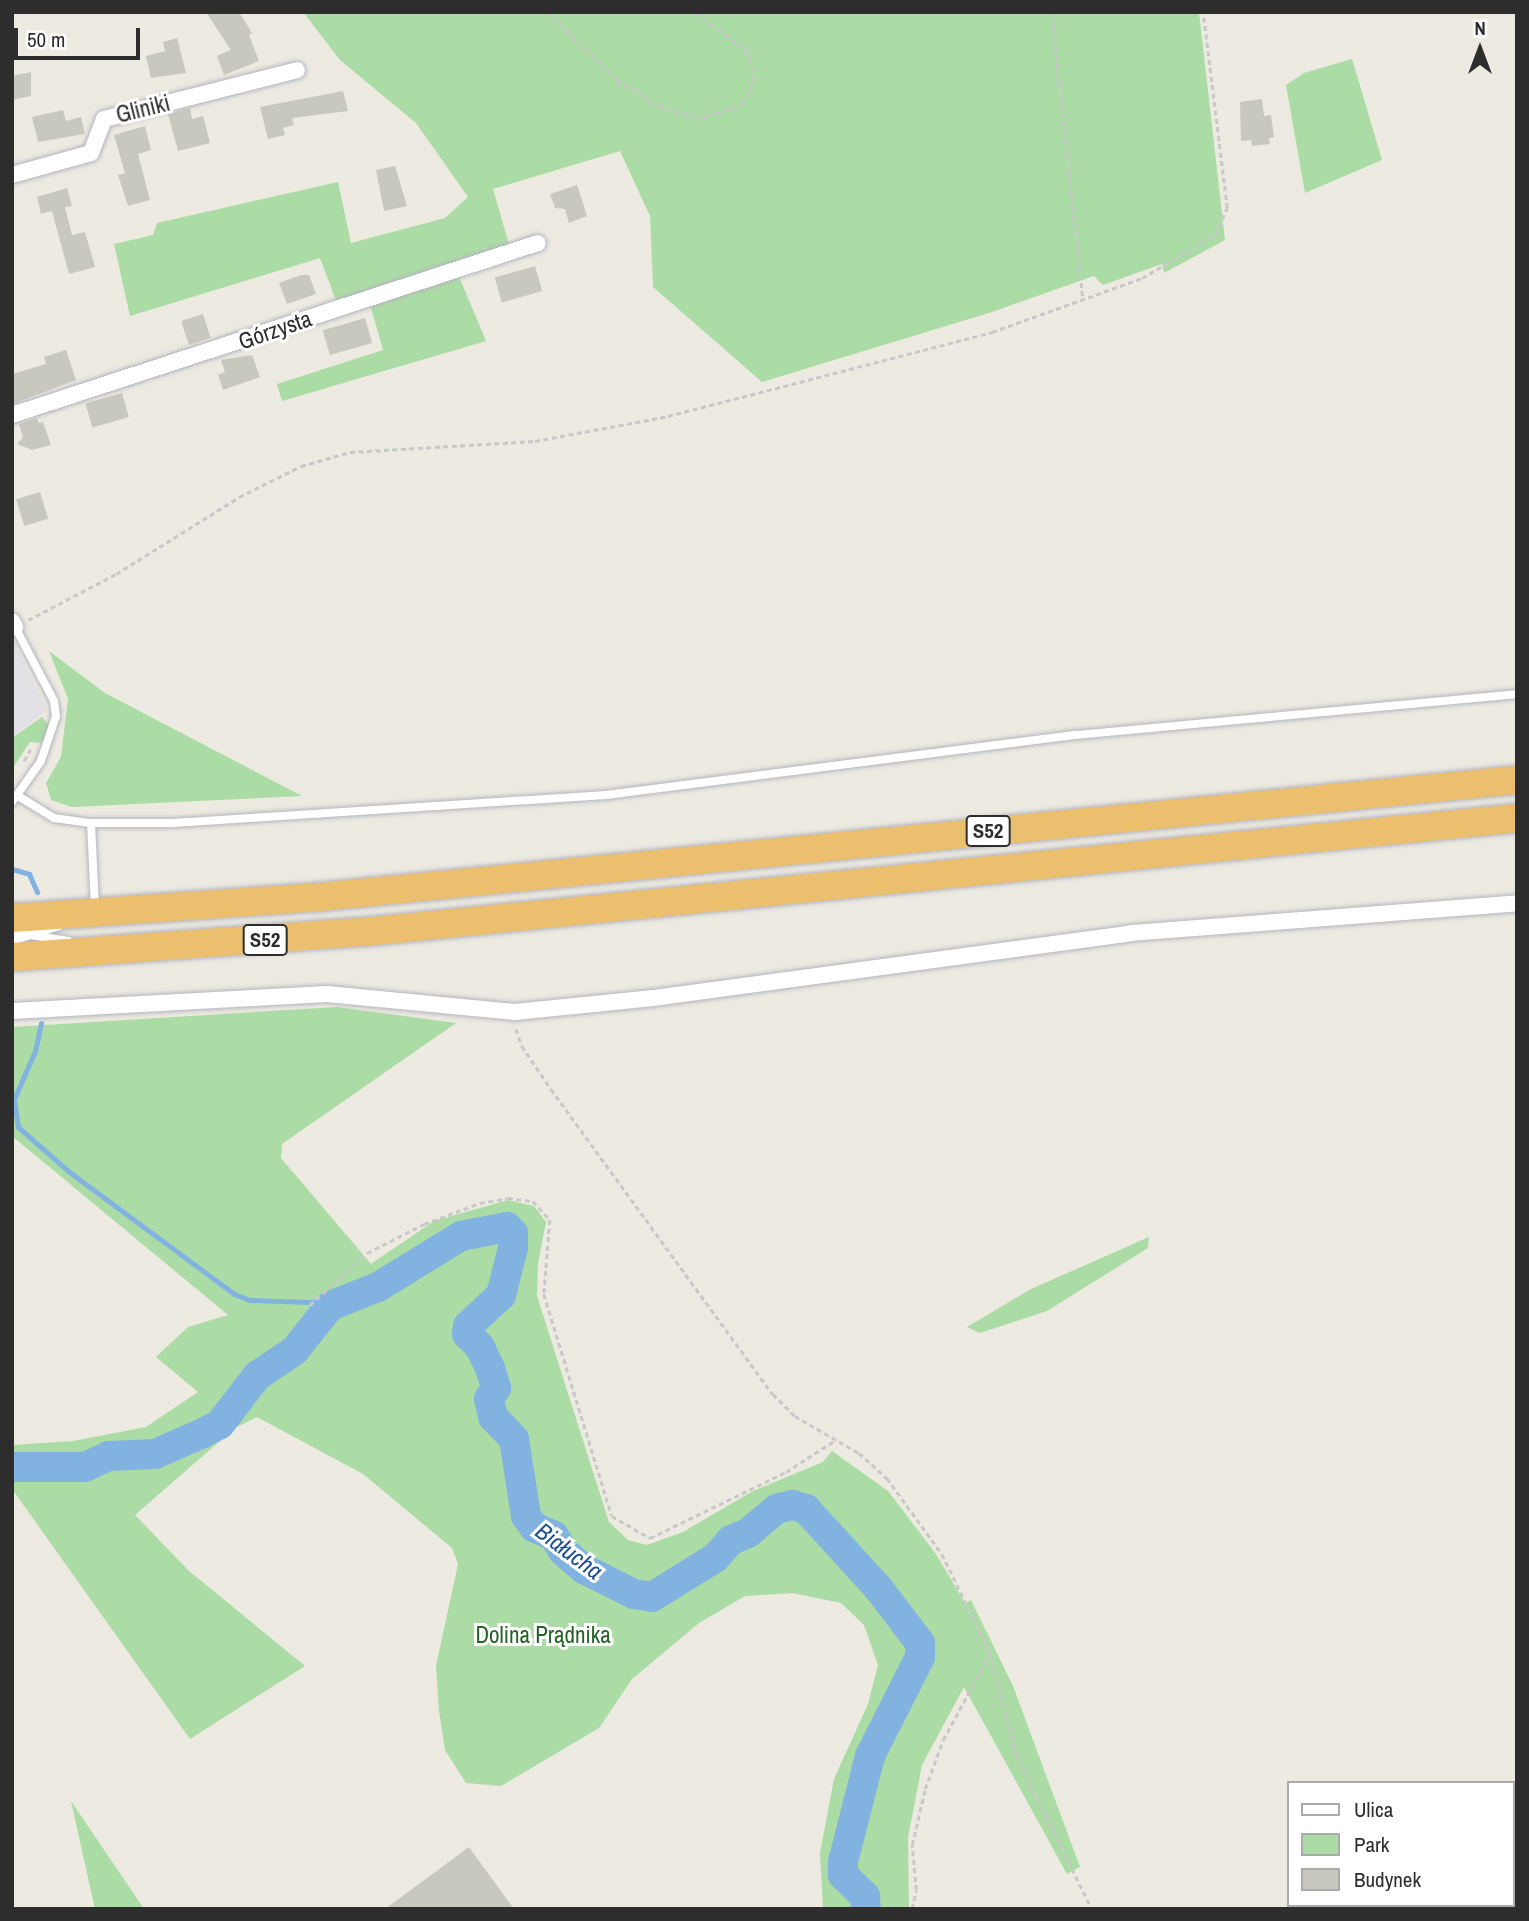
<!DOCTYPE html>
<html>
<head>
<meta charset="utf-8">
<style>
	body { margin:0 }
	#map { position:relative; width:1529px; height:1921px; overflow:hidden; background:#eceae1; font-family:"Archivo Narrow",sans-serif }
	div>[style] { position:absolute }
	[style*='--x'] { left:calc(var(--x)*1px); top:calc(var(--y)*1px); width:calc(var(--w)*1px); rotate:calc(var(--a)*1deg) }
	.industrial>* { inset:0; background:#e3e1e6 }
	.green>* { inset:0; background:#acdca5 }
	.stream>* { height:5px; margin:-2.5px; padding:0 2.5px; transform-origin:2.5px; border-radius:2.5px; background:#82b3e0 }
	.river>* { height:30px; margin:-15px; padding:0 15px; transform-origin:15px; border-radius:15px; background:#82b3e0 }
	.building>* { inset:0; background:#c9c8bf; transform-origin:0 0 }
	.path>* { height:2.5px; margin-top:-1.25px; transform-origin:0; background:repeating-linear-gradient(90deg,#c8c8c8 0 5px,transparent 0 8.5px) }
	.roads { filter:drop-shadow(0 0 2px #b5b5bf) drop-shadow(0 0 2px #b5b5bf) }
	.service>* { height:8px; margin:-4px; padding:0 4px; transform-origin:4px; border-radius:4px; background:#fff }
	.minor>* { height:16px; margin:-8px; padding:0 8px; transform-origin:8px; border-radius:8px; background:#fff }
	.motorway>* { height:28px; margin:-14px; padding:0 14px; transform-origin:14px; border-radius:14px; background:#ebbf6e }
	span { translate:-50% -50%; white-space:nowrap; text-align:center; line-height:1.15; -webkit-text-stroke:6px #fff; paint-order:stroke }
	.shield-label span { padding:2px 5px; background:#fff; border:2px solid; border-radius:5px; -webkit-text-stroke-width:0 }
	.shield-label { font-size:21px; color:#2d2d2d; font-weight:700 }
	.street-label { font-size:23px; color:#2d2d2d }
	.park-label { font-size:23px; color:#256225 }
	.water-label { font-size:24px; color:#1f508f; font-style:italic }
	.frame { position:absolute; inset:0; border:14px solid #2d2d2d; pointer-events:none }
	.legend { position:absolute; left:1287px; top:1781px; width:228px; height:126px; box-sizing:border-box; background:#fff; border:2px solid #ababab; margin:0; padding:9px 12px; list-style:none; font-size:21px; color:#2d2d2d }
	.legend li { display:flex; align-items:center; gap:14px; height:35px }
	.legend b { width:35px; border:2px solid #ababab }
	.north { position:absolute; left:1445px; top:14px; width:70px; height:70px; -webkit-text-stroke:5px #fff; paint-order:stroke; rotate:0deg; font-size:19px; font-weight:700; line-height:28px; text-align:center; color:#2d2d2d }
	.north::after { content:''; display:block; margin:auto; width:24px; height:32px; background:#2d2d2d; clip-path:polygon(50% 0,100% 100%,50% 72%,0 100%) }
	.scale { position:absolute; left:14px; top:28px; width:126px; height:32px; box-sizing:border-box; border:4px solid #2d2d2d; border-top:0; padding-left:9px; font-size:21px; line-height:24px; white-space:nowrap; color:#2d2d2d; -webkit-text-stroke:5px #fff; paint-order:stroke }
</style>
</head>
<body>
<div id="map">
	<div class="industrial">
		<div style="clip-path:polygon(12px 638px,47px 710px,12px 738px)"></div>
	</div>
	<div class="green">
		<div style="clip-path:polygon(303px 12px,1199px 12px,1225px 240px,1164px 273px,1162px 264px,1103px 285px,1094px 276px,992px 312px,762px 382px,653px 287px,650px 216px,620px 151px,493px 189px,510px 248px,337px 303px,320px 258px,130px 316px,114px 244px,153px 235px,157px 223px,338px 182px,351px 243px,445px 218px,468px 197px,416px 123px,340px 60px)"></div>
		<div style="clip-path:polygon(1352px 59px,1382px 160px,1305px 193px,1286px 85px,1304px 73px)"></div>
		<div style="clip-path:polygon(458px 274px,486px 341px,282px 401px,277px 384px,383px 350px,370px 304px)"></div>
		<div style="clip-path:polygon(49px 651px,105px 693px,302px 796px,72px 807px,51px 800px,46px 783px,61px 757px,68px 699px)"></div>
		<div style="clip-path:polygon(42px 717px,50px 727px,41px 743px,30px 742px,12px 769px,12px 738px)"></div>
		<div style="clip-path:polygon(337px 1007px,456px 1023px,282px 1144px,281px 1158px,371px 1264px,434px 1221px,508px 1200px,534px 1206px,546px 1222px,538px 1263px,537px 1296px,609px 1522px,628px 1540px,647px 1545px,683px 1532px,753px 1491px,823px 1462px,832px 1451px,888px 1491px,936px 1554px,965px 1603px,971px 1600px,1013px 1686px,1080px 1867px,1067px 1874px,964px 1687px,922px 1765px,908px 1838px,909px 1909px,823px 1909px,820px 1853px,834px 1779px,868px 1704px,878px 1665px,864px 1625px,841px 1603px,792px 1593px,745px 1596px,699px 1623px,632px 1679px,599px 1728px,501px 1786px,466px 1783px,445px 1750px,439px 1711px,436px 1666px,458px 1564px,452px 1548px,363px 1474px,257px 1417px,235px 1428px,135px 1515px,189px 1571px,305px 1666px,190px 1739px,12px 1489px,12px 1445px,73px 1441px,146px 1427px,198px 1392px,156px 1357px,188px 1327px,228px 1315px,12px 1136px,12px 1027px)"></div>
		<div style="clip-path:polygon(1149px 1237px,1148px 1248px,1047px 1311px,980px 1333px,967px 1327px,1031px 1289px)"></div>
		<div style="clip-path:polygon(71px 1801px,144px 1909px,95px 1909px)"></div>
	</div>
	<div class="stream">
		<div style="--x:12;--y:869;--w:18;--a:16"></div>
		<div style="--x:29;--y:874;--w:20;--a:66"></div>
		<div style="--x:41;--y:1023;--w:29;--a:102"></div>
		<div style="--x:35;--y:1051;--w:52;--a:113.6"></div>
		<div style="--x:14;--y:1099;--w:28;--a:82"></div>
		<div style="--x:18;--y:1127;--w:67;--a:41.3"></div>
		<div style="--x:68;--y:1171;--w:207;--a:36.5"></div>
		<div style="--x:234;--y:1294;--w:17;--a:21"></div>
		<div style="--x:250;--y:1300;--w:85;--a:2"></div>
	</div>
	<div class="river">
		<div style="--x:12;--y:1467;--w:73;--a:0"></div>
		<div style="--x:85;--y:1467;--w:26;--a:-25"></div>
		<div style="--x:109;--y:1456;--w:46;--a:-2.5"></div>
		<div style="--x:155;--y:1454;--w:50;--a:-23.5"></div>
		<div style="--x:201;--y:1434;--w:21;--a:-28"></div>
		<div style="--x:220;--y:1424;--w:61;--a:-52.4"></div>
		<div style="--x:257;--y:1376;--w:46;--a:-34.4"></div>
		<div style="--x:295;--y:1350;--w:56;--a:-51.5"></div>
		<div style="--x:330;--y:1306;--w:52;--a:-21.6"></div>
		<div style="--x:378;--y:1287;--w:97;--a:-31.6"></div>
		<div style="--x:461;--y:1236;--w:47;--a:-11.1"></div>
		<div style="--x:507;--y:1227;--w:8;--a:45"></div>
		<div style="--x:513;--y:1233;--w:15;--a:90"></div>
		<div style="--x:513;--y:1248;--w:49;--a:104.3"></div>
		<div style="--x:501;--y:1295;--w:45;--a:136.8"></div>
		<div style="--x:468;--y:1326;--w:8;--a:97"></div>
		<div style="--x:467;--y:1334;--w:18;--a:45"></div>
		<div style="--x:480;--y:1347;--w:23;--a:65"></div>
		<div style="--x:490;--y:1368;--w:21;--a:73"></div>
		<div style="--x:496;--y:1388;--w:13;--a:122"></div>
		<div style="--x:489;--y:1399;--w:18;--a:77"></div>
		<div style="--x:493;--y:1417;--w:30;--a:46"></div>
		<div style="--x:514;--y:1439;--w:78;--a:81.1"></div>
		<div style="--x:526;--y:1516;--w:14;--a:54"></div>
		<div style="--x:534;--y:1527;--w:22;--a:24"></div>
		<div style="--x:554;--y:1536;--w:17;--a:59"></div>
		<div style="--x:563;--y:1551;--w:28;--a:41"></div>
		<div style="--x:584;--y:1569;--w:56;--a:26.6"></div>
		<div style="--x:634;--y:1594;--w:18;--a:9"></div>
		<div style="--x:652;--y:1597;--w:74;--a:-31.8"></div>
		<div style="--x:715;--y:1558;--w:24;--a:-48"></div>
		<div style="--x:731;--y:1540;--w:18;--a:-22"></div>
		<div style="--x:748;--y:1533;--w:38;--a:-40"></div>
		<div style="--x:777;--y:1509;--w:16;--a:-15"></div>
		<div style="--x:792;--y:1505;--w:15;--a:16"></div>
		<div style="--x:806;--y:1509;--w:108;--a:47.6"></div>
		<div style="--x:879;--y:1589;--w:68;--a:52.8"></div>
		<div style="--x:920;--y:1643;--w:14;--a:90"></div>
		<div style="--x:920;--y:1657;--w:111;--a:116.8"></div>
		<div style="--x:870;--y:1756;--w:109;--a:104.3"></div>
		<div style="--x:843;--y:1862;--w:13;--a:90"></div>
		<div style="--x:843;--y:1875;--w:30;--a:44"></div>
		<div style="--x:865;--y:1896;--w:13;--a:86"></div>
	</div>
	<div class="building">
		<div style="clip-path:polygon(206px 12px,239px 12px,252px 33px,249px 35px,259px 61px,224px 75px,217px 56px,231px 50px)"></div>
		<div style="clip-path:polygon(177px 38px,186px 73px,151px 78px,146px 56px,165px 51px,163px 42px)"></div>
		<div style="clip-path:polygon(31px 72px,31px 96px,12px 100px,12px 76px)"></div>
		<div style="clip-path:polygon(343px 91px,348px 111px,292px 118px,294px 125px,283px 128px,285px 135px,268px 139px,260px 107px)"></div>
		<div style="clip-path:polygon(1262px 99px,1264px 116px,1271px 115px,1274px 137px,1269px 138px,1270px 144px,1252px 146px,1251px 140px,1241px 141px,1240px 102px)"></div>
		<div style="clip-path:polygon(190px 108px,192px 119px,203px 116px,210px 143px,178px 151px,168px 114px)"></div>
		<div style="clip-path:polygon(63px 110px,66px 121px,81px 117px,85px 134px,38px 142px,32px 117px)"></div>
		<div style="clip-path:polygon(145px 126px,151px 150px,138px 154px,150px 200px,128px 206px,118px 175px,125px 173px,114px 135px)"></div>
		<div style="clip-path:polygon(395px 166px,407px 206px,384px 211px,376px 170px)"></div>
		<div style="clip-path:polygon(577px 185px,587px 216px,569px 223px,565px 209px,555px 208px,550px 194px)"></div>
		<div style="clip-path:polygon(67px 188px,72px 206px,65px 207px,72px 235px,85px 232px,95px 267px,69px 274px,52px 211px,41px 214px,37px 197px)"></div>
		<div style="left:535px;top:266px;width:26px;height:42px;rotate:74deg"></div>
		<div style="clip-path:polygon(301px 275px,309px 275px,316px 294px,287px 304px,279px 283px)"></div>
		<div style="left:203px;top:314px;width:25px;height:23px;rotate:72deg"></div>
		<div style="left:365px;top:318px;width:26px;height:44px;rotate:74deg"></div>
		<div style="clip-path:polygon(66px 350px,76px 380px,13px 404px,12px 374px,46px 364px,44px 357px)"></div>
		<div style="clip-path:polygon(252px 355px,260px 377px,223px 390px,218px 375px,225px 372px,221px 360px)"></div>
		<div style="left:122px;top:393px;width:25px;height:38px;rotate:74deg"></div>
		<div style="clip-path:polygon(37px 418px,39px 423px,43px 422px,51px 445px,32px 450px,17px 444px,23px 437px,19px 424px)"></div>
		<div style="left:40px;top:492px;width:28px;height:25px;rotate:73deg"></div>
		<div style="clip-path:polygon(469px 1847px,514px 1909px,385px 1909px)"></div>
	</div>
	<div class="path">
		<div style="--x:547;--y:12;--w:98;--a:44.2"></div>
		<div style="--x:617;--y:80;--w:49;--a:31.8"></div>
		<div style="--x:659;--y:106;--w:43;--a:16.3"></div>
		<div style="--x:700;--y:118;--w:44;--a:-17.2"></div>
		<div style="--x:742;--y:105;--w:29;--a:-63"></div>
		<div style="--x:755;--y:79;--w:28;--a:-105"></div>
		<div style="--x:748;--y:52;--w:68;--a:-144"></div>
		<div style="--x:1052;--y:12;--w:289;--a:83.8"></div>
		<div style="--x:28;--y:620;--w:99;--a:-27.6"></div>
		<div style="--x:116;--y:574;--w:145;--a:-32"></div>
		<div style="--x:239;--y:497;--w:69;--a:-26.6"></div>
		<div style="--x:301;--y:466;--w:51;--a:-15.9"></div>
		<div style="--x:350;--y:452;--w:185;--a:-3.4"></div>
		<div style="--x:535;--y:441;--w:135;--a:-10.6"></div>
		<div style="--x:668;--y:416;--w:335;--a:-14.5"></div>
		<div style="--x:992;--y:332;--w:159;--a:-19.8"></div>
		<div style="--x:1142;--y:278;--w:85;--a:-30.5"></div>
		<div style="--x:1215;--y:235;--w:30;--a:-66"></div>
		<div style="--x:1227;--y:208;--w:197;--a:-97"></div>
		<div style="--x:24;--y:761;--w:15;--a:-62"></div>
		<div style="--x:516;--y:1029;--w:18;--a:71"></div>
		<div style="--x:522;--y:1046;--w:52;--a:56"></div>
		<div style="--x:551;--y:1089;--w:377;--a:54"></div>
		<div style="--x:773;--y:1394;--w:31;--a:45"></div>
		<div style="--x:795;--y:1416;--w:74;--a:30"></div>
		<div style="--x:859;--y:1453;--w:38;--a:42"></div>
		<div style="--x:887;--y:1478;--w:94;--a:54.1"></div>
		<div style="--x:942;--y:1554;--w:109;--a:63.9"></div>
		<div style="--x:990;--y:1652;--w:105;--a:75.7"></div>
		<div style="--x:1016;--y:1754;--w:173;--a:63.9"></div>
		<div style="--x:310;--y:1305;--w:77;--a:-42.4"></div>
		<div style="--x:367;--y:1253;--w:64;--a:-27"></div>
		<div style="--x:424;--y:1224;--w:60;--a:-20.6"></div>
		<div style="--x:480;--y:1203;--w:28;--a:-10"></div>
		<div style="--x:508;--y:1198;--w:25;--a:7"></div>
		<div style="--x:533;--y:1201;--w:25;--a:48"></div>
		<div style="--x:550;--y:1220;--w:74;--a:94.6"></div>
		<div style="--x:544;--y:1294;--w:232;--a:73"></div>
		<div style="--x:612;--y:1516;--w:44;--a:30.1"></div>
		<div style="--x:650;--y:1538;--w:151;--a:-25.9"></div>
		<div style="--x:786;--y:1472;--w:57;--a:-32.9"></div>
		<div style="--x:912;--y:1909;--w:19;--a:-78"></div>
		<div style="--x:916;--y:1890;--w:45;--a:-95.1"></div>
		<div style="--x:912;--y:1845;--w:57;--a:-76.9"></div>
		<div style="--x:925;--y:1789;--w:52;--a:-69.8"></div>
		<div style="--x:943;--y:1740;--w:99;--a:-61.6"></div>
	</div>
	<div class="roads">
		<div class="service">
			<div style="--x:18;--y:796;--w:42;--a:31.4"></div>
			<div style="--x:54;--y:818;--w:37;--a:8"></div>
			<div style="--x:91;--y:823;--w:82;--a:0"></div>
			<div style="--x:173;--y:823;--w:434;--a:-3.7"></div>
			<div style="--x:606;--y:795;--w:474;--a:-7.3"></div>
			<div style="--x:1076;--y:735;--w:443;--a:-5.3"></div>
			<div style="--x:12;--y:802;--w:50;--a:-54.7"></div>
			<div style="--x:41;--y:761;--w:47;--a:-71.6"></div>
			<div style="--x:56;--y:716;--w:15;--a:-98"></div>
			<div style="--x:54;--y:701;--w:84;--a:-117.8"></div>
			<div style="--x:91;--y:823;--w:85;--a:87.3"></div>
			<div style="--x:12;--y:932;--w:57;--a:9.1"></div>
			<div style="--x:12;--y:941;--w:49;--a:-17.7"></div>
		</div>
		<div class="minor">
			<div style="--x:12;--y:175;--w:82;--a:-15.6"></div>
			<div style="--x:91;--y:153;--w:36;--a:-69"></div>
			<div style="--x:104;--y:119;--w:199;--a:-14.2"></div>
			<div style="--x:12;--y:415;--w:553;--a:-18.11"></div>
			<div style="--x:12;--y:621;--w:7;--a:63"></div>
			<div style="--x:12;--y:1011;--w:315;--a:-3.1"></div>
			<div style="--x:327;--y:994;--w:189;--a:5.5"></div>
			<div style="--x:515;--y:1012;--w:139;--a:-5.8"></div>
			<div style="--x:653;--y:998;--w:482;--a:-7.7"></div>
			<div style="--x:1131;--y:933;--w:387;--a:-4.4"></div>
		</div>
		<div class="motorway">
			<div style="--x:12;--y:918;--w:308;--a:-3.9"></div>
			<div style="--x:319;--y:897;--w:1204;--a:-5.58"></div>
			<div style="--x:12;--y:957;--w:352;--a:-4.1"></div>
			<div style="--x:363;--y:932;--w:1160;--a:-5.64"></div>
		</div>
	</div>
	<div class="shield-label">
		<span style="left:988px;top:831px">S52</span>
		<span style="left:265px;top:940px">S52</span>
	</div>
	<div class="street-label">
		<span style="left:143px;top:109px;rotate:-14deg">Gliniki</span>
		<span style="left:275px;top:330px;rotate:-19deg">Górzysta</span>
	</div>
	<div class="park-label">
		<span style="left:543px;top:1635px">Dolina Prądnika</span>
	</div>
	<div class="water-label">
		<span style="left:569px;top:1551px;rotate:37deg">Białucha</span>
	</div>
	<div class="frame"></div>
	<ul class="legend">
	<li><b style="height:9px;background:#fff"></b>Ulica</li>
	<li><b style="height:19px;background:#acdca5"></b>Park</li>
	<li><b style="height:19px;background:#c9c8bf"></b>Budynek</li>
	</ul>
	<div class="north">N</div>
	<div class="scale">50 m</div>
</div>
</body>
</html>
